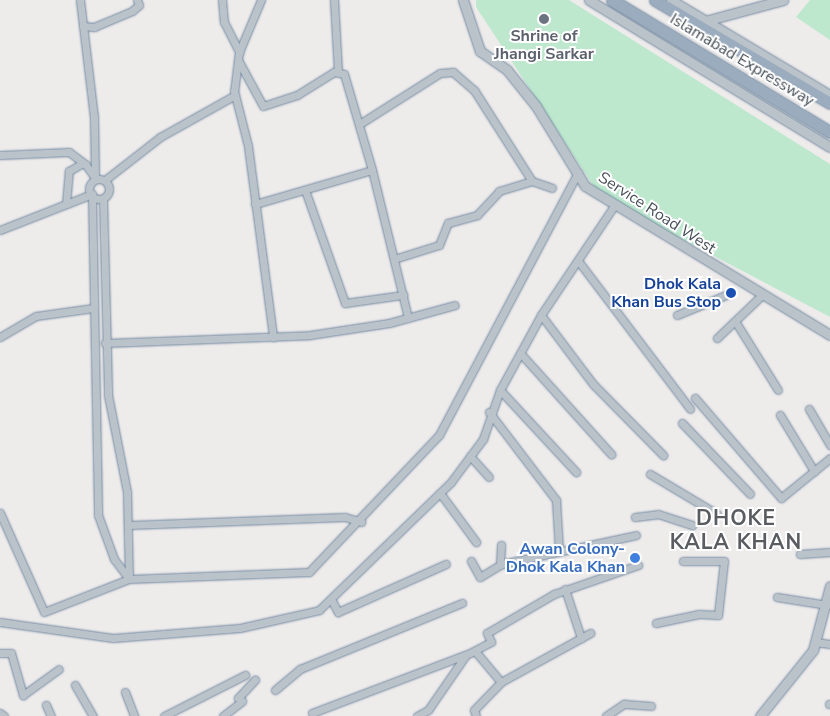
<!DOCTYPE html>
<html>
<head>
<meta charset="utf-8">
<style>
	body { margin:0 }
	#map { position:relative; width:830px; height:716px; overflow:hidden; background:#eeebeb; font-family:"Nunito Sans",sans-serif }
	div>[style] { position:absolute }
	[style*='--x'] { left:calc(var(--x)*1px); top:calc(var(--y)*1px); width:calc(var(--w)*1px); rotate:calc(var(--a)*1deg) }
	.green>* { inset:0; background:#bde8ce }
	.roads { filter:drop-shadow(0 0 1px #738aa1) drop-shadow(0 0 1px #738aa1) }
	.minor>* { height:7px; margin:-3.5px; padding:0 3.5px; transform-origin:3.5px; border-radius:3.5px; background:#bbc3ca }
	.minor>.ring { margin:-3.5px; padding:0; box-sizing:content-box; background:none; border:7px solid #bbc3ca; border-radius:50% }
	.tertiary>* { height:9px; margin:-4.5px; padding:0 4.5px; transform-origin:4.5px; border-radius:4.5px; background:#bbc3ca }
	.trunk>* { height:11px; margin:-5.5px; padding:0 5.5px; transform-origin:5.5px; border-radius:5.5px; background:#9bacbf }
	.dots>* { width:14px; height:14px; translate:-50% -50%; box-sizing:border-box; border:2px solid #fff; border-radius:50% }
	span { translate:-50% -50%; white-space:nowrap; text-align:center; line-height:1.15; -webkit-text-stroke:4px #fff; paint-order:stroke }
	.worship-label { font-size:16px; color:#5b616d; font-weight:700 }
	.street-label { font-size:16px; color:#464f57 }
	.transit-label { font-size:16px; color:#164399; font-weight:700 }
	.right { translate:-100% -50%; text-align:right }
	.shop-label { font-size:16px; color:#366cbe; font-weight:700 }
	.district-label { font-size:21px; color:#595c60; font-weight:700; letter-spacing:1px }
</style>
</head>
<body>
<div id="map">
	<div class="green">
		<div style="clip-path:polygon(476px 0,569px 0,830px 164px,830px 317px,600px 196px,476px 7px)"></div>
		<div style="clip-path:polygon(810px 0,830px 0,830px 40px,796px 17px)"></div>
	</div>
	<div class="roads">
		<div class="minor">
			<div style="--x:80;--y:0;--w:119;--a:83.2"></div>
			<div style="--x:94;--y:118;--w:60;--a:89"></div>
			<div style="--x:222;--y:0;--w:22;--a:85"></div>
			<div style="--x:224;--y:22;--w:34;--a:63"></div>
			<div style="--x:261;--y:0;--w:56;--a:112.9"></div>
			<div style="--x:239;--y:52;--w:39;--a:97"></div>
			<div style="--x:234;--y:91;--w:57;--a:75.7"></div>
			<div style="--x:248;--y:146;--w:193;--a:82.5"></div>
			<div style="--x:334;--y:0;--w:72;--a:86.8"></div>
			<div style="--x:83;--y:26;--w:11;--a:5"></div>
			<div style="--x:94;--y:27;--w:41;--a:-22.8"></div>
			<div style="--x:132;--y:11;--w:9;--a:-41"></div>
			<div style="--x:139;--y:5;--w:5;--a:-112"></div>
			<div style="--x:238;--y:60;--w:52;--a:61.5"></div>
			<div style="--x:263;--y:106;--w:36;--a:-18"></div>
			<div style="--x:297;--y:95;--w:44;--a:-31.9"></div>
			<div style="--x:334;--y:72;--w:10;--a:11"></div>
			<div style="--x:344;--y:74;--w:100;--a:73.7"></div>
			<div style="--x:372;--y:170;--w:122;--a:163.8"></div>
			<div style="--x:361;--y:123;--w:93;--a:-32.3"></div>
			<div style="--x:440;--y:73;--w:13;--a:-4"></div>
			<div style="--x:453;--y:72;--w:28;--a:41"></div>
			<div style="--x:474;--y:90;--w:108;--a:57.5"></div>
			<div style="--x:0;--y:155;--w:69;--a:-2.5"></div>
			<div style="--x:69;--y:152;--w:21;--a:37"></div>
			<div style="--x:86;--y:165;--w:16;--a:55"></div>
			<div style="--x:372;--y:170;--w:152;--a:76.3"></div>
			<div class="ring" style="left:89px;top:179px;width:13px;height:13px"></div>
			<div style="--x:105;--y:180;--w:70;--a:-38"></div>
			<div style="--x:160;--y:137;--w:86;--a:-29.2"></div>
			<div style="--x:305;--y:190;--w:120;--a:70.5"></div>
			<div style="--x:345;--y:303;--w:59;--a:-7.9"></div>
			<div style="--x:92;--y:196;--w:319;--a:88.9"></div>
			<div style="--x:98;--y:515;--w:47;--a:70"></div>
			<div style="--x:114;--y:559;--w:25;--a:53"></div>
			<div style="--x:103;--y:199;--w:196;--a:88.5"></div>
			<div style="--x:108;--y:395;--w:99;--a:78.9"></div>
			<div style="--x:127;--y:492;--w:87;--a:88.7"></div>
			<div style="--x:66;--y:204;--w:33;--a:-85"></div>
			<div style="--x:69;--y:171;--w:16;--a:-30"></div>
			<div style="--x:0;--y:230;--w:99;--a:-21.4"></div>
			<div style="--x:394;--y:259;--w:47;--a:-17.3"></div>
			<div style="--x:439;--y:245;--w:24;--a:-68"></div>
			<div style="--x:448;--y:223;--w:30;--a:-15"></div>
			<div style="--x:477;--y:215;--w:33;--a:-47"></div>
			<div style="--x:499;--y:191;--w:34;--a:-17"></div>
			<div style="--x:532;--y:181;--w:21;--a:19"></div>
			<div style="--x:579;--y:262;--w:184;--a:52.9"></div>
			<div style="--x:541;--y:315;--w:86;--a:53"></div>
			<div style="--x:593;--y:384;--w:100;--a:45.4"></div>
			<div style="--x:677;--y:315;--w:58;--a:-22.2"></div>
			<div style="--x:735;--y:321;--w:81;--a:58.1"></div>
			<div style="--x:0;--y:337;--w:42;--a:-30.3"></div>
			<div style="--x:36;--y:316;--w:58;--a:-8"></div>
			<div style="--x:717;--y:338;--w:61;--a:-43.7"></div>
			<div style="--x:105;--y:343;--w:205;--a:-2.2"></div>
			<div style="--x:310;--y:335;--w:80;--a:-8.6"></div>
			<div style="--x:389;--y:323;--w:68;--a:-15.3"></div>
			<div style="--x:521;--y:354;--w:135;--a:48"></div>
			<div style="--x:500;--y:390;--w:112;--a:47.2"></div>
			<div style="--x:695;--y:398;--w:132;--a:49.3"></div>
			<div style="--x:781;--y:498;--w:63;--a:-39.2"></div>
			<div style="--x:809;--y:409;--w:42;--a:59.7"></div>
			<div style="--x:489;--y:412;--w:111;--a:52.7"></div>
			<div style="--x:556;--y:500;--w:51;--a:86.6"></div>
			<div style="--x:780;--y:415;--w:66;--a:58.7"></div>
			<div style="--x:682;--y:423;--w:98;--a:46.2"></div>
			<div style="--x:470;--y:456;--w:28;--a:48"></div>
			<div style="--x:650;--y:474;--w:78;--a:30.8"></div>
			<div style="--x:440;--y:493;--w:61;--a:53.7"></div>
			<div style="--x:0;--y:513;--w:108;--a:66"></div>
			<div style="--x:44;--y:612;--w:91;--a:-21.2"></div>
			<div style="--x:129;--y:579;--w:180;--a:-2.2"></div>
			<div style="--x:309;--y:572;--w:189;--a:-46.5"></div>
			<div style="--x:439;--y:435;--w:297;--a:-62.1"></div>
			<div style="--x:635;--y:517;--w:23;--a:-7"></div>
			<div style="--x:658;--y:514;--w:36;--a:18"></div>
			<div style="--x:129;--y:525;--w:216;--a:-2.1"></div>
			<div style="--x:345;--y:517;--w:17;--a:17"></div>
			<div style="--x:800;--y:554;--w:30;--a:-4"></div>
			<div style="--x:471;--y:561;--w:18;--a:61"></div>
			<div style="--x:480;--y:577;--w:26;--a:-31"></div>
			<div style="--x:502;--y:564;--w:137;--a:-12.2"></div>
			<div style="--x:500;--y:565;--w:20;--a:-87"></div>
			<div style="--x:565;--y:589;--w:52;--a:71.9"></div>
			<div style="--x:777;--y:597;--w:51;--a:9.1"></div>
			<div style="--x:331;--y:599;--w:15;--a:62"></div>
			<div style="--x:338;--y:612;--w:118;--a:-24"></div>
			<div style="--x:0;--y:622;--w:114;--a:8.1"></div>
			<div style="--x:113;--y:638;--w:127;--a:-4.5"></div>
			<div style="--x:240;--y:628;--w:81;--a:-12.8"></div>
			<div style="--x:319;--y:610;--w:184;--a:-44.1"></div>
			<div style="--x:451;--y:482;--w:54;--a:-53.3"></div>
			<div style="--x:483;--y:439;--w:52;--a:-70.9"></div>
			<div style="--x:500;--y:390;--w:85;--a:-61.3"></div>
			<div style="--x:541;--y:315;--w:131;--a:-56.2"></div>
			<div style="--x:656;--y:623;--w:44;--a:-11.8"></div>
			<div style="--x:699;--y:614;--w:19;--a:3"></div>
			<div style="--x:718;--y:615;--w:54;--a:-83.7"></div>
			<div style="--x:724;--y:561;--w:41;--a:180"></div>
			<div style="--x:815;--y:642;--w:15;--a:8"></div>
			<div style="--x:475;--y:651;--w:40;--a:50"></div>
			<div style="--x:0;--y:653;--w:11;--a:0"></div>
			<div style="--x:11;--y:653;--w:44;--a:74.1"></div>
			<div style="--x:23;--y:695;--w:44;--a:-35.8"></div>
			<div style="--x:75;--y:685;--w:36;--a:60"></div>
			<div style="--x:275;--y:690;--w:33;--a:-40"></div>
			<div style="--x:300;--y:669;--w:175;--a:-22.2"></div>
			<div style="--x:125;--y:692;--w:26;--a:69"></div>
			<div style="--x:829;--y:704;--w:1;--a:0"></div>
			<div style="--x:46;--y:705;--w:12;--a:66"></div>
			<div style="--x:0;--y:713;--w:5;--a:37"></div>
			<div style="--x:312;--y:713;--w:169;--a:-20.8"></div>
			<div style="--x:470;--y:653;--w:24;--a:-28"></div>
			<div style="--x:491;--y:642;--w:10;--a:-114"></div>
			<div style="--x:487;--y:633;--w:78;--a:-30.2"></div>
			<div style="--x:554;--y:594;--w:89;--a:-19"></div>
			<div style="--x:164;--y:716;--w:91;--a:-26.8"></div>
			<div style="--x:223;--y:716;--w:24;--a:-38"></div>
			<div style="--x:242;--y:701;--w:5;--a:-143"></div>
			<div style="--x:238;--y:698;--w:25;--a:-47"></div>
			<div style="--x:417;--y:716;--w:13;--a:-29"></div>
			<div style="--x:428;--y:710;--w:67;--a:-55.4"></div>
			<div style="--x:476;--y:716;--w:6;--a:-108"></div>
			<div style="--x:474;--y:710;--w:39;--a:-46"></div>
			<div style="--x:501;--y:682;--w:102;--a:-28.8"></div>
			<div style="--x:606;--y:716;--w:22;--a:-34"></div>
			<div style="--x:624;--y:704;--w:27;--a:4"></div>
		</div>
		<div class="tertiary">
			<div style="--x:463;--y:0;--w:54;--a:71.6"></div>
			<div style="--x:480;--y:51;--w:33;--a:35"></div>
			<div style="--x:507;--y:70;--w:46;--a:51.1"></div>
			<div style="--x:536;--y:106;--w:94;--a:58.5"></div>
			<div style="--x:585;--y:186;--w:287;--a:31.3"></div>
			<div style="--x:589;--y:0;--w:282;--a:31.4"></div>
			<div style="--x:671;--y:0;--w:185;--a:30.9"></div>
			<div style="--x:705;--y:21;--w:81;--a:-15.1"></div>
			<div style="--x:760;--y:716;--w:85;--a:-51.2"></div>
			<div style="--x:813;--y:650;--w:66;--a:-75.1"></div>
		</div>
		<div class="trunk">
			<div style="--x:612;--y:0;--w:255;--a:31.2"></div>
			<div style="--x:655;--y:0;--w:203;--a:30.5"></div>
		</div>
	</div>
	<div class="dots">
		<div style="left:544px;top:19px;background:#6b7280"></div>
		<div style="left:731px;top:293px;background:#1a4fb4"></div>
		<div style="left:635px;top:558px;background:#3f7fe0"></div>
	</div>
	<div class="worship-label">
		<span style="left:544px;top:45px">Shrine of<br>Jhangi Sarkar</span>
	</div>
	<div class="street-label">
		<span style="left:742px;top:60px;rotate:31deg">Islamabad Expressway</span>
		<span style="left:657px;top:213px;rotate:33deg">Service Road West</span>
	</div>
	<div class="transit-label">
		<span class="right" style="left:721px;top:293px">Dhok Kala<br>Khan Bus Stop</span>
	</div>
	<div class="shop-label">
		<span class="right" style="left:625px;top:558px">Awan Colony-<br>Dhok Kala Khan</span>
	</div>
	<div class="district-label">
		<span style="left:736px;top:530px">DHOKE<br>KALA KHAN</span>
	</div>
</div>
</body>
</html>
